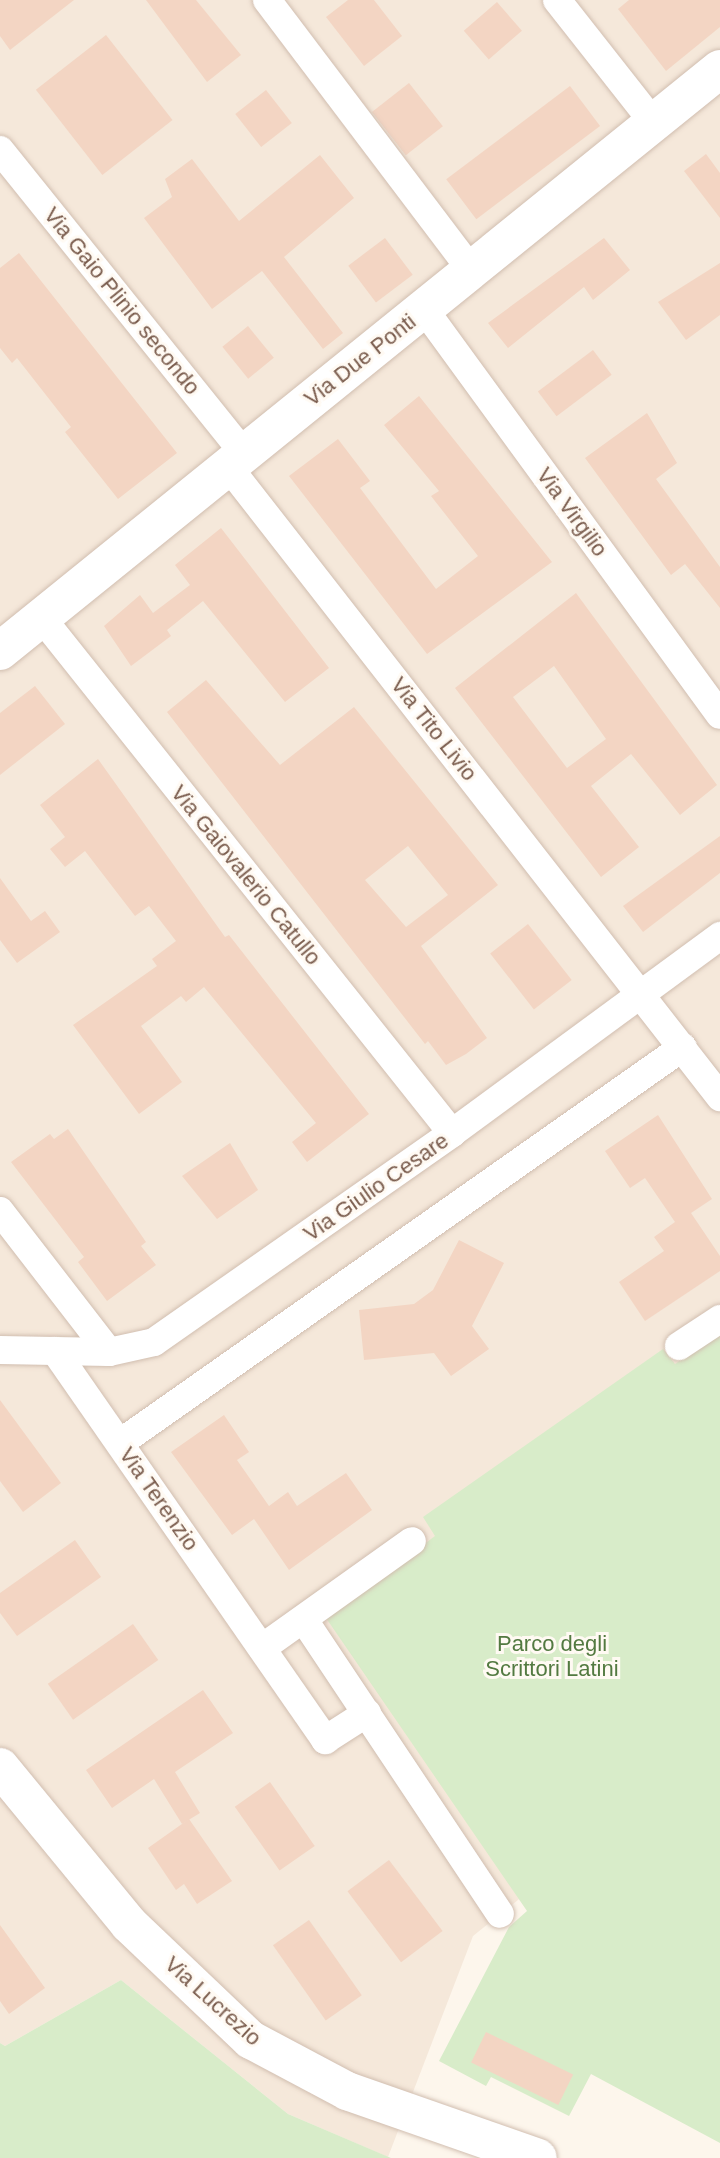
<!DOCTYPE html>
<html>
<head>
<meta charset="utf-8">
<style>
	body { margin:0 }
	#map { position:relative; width:720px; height:2158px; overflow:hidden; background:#fdf6ec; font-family:Helvetica,sans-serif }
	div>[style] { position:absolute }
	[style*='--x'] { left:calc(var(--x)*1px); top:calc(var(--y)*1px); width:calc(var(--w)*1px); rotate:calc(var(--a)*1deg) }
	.residential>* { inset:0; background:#f5e8da }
	.green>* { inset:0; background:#d8ecc9 }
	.building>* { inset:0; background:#f3d5c3; transform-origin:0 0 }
	.roads { filter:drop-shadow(0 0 2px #d1beb0) drop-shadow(0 0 2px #d1beb0) }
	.street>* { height:28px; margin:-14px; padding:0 14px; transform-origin:14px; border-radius:14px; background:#fff }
	.secondary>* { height:38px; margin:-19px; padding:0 19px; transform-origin:19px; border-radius:19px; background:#fff }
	span { translate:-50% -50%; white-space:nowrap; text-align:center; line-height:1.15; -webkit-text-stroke:6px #fffaf3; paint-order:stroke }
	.street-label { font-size:22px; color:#7a5c4d }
	.park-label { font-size:22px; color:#537a41 }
</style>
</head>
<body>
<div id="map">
	<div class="residential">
		<div style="clip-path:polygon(0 0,720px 0,720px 1710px,569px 1859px,473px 1936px,388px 2157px,288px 2114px,121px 1980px,5px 2046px,0 2043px)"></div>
	</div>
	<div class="green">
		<div style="clip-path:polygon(720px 1333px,720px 2143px,591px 2074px,569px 2116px,491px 2077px,486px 2086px,439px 2061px,509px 1927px,527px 1911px,326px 1618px,435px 1536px,423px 1517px,663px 1349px,675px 1364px)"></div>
		<div style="clip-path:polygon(121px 1980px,288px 2114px,391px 2158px,0 2158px,0 2043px,5px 2046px)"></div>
	</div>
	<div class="building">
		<div style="clip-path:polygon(0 0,74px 0,10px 50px,0 36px)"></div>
		<div style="clip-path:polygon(146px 0,196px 0,241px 55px,207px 82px)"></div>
		<div style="clip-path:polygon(348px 0,374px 0,402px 36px,364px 66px,326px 17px)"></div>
		<div style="clip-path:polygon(629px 0,720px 0,720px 27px,666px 71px,618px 9px)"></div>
		<div style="left:497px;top:2px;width:38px;height:44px;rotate:49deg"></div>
		<div style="left:106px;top:35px;width:108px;height:89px;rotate:52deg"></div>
		<div style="left:409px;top:83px;width:55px;height:47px;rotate:52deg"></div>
		<div style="left:570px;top:86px;width:50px;height:155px;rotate:53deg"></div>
		<div style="left:266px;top:90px;width:42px;height:39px;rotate:52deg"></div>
		<div style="clip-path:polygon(706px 154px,720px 173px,720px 218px,684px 171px)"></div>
		<div style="clip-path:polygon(320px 155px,354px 198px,284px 257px,343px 333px,323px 349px,262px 271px,212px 309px,144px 218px,172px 197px,165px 179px,192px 159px,239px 221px)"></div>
		<div style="left:385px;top:238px;width:46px;height:46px;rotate:53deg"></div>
		<div style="clip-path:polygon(604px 238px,630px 270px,593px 300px,584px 287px,508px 348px,488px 323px)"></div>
		<div style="clip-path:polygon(19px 253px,177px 453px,118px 499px,65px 432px,71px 427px,17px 358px,12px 363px,0 348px,0 268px)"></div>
		<div style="clip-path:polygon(720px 263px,720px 315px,686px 340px,658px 302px)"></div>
		<div style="left:248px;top:326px;width:41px;height:33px;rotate:51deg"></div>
		<div style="left:593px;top:350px;width:31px;height:69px;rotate:53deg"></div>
		<div style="clip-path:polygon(419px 396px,552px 562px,427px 654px,289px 476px,338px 439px,370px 481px,360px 488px,436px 589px,478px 556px,431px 496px,439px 491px,384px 425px)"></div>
		<div style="clip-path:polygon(647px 413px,677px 463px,656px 479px,720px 567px,720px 608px,685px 564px,671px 575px,585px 458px)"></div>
		<div style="clip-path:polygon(221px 528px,329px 668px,285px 702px,203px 601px,167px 630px,171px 636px,131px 666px,104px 626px,140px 595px,153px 613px,190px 585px,175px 565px)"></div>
		<div style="clip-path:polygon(evenodd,576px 593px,717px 785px,680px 815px,631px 754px,591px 786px,639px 847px,601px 877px,455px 688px,576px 593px,554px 666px,606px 739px,567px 768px,513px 697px,554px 666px)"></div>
		<div style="clip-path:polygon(evenodd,206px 680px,280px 765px,354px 707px,498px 885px,421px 946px,487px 1038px,466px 1054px,446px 1065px,428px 1041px,425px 1044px,167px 712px,206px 680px,408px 846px,448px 895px,406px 927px,365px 880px,408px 846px)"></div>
		<div style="clip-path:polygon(35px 686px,65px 724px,0 775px,0 713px)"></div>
		<div style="clip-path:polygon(98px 759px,225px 937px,229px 935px,369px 1114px,307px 1162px,292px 1142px,316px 1123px,204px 987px,186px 1002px,181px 996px,141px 1026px,182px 1082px,139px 1114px,73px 1025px,157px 966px,152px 959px,176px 941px,149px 906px,135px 916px,85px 851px,65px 867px,50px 849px,65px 837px,40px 805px)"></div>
		<div style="clip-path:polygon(720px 836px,720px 873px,643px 932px,623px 906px)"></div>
		<div style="clip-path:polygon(0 878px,31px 921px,45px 911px,60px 932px,17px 963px,0 940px)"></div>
		<div style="left:528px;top:924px;width:71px;height:48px;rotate:52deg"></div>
		<div style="clip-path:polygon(658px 1115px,712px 1199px,691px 1213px,720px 1256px,720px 1271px,645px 1321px,619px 1282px,664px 1251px,654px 1237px,675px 1222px,645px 1178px,630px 1188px,605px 1151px)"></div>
		<div style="clip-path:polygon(68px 1129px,146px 1242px,141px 1246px,156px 1265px,107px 1301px,78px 1262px,84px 1257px,11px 1162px,50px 1134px,54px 1139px)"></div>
		<div style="clip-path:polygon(230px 1143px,258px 1190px,217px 1219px,182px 1176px)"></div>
		<div style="clip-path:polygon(459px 1240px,504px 1263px,472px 1326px,489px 1349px,451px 1376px,434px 1353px,364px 1360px,359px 1310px,414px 1304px,433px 1290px)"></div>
		<div style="clip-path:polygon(0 1400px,61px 1483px,23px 1512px,0 1481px)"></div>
		<div style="clip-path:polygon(224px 1415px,249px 1452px,237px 1460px,269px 1506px,288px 1492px,297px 1506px,346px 1473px,372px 1510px,289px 1570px,254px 1519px,232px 1535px,171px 1452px)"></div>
		<div style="clip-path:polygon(75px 1540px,101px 1577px,17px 1636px,0 1613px,0 1593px)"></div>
		<div style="left:133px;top:1624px;width:44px;height:104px;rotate:55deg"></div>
		<div style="clip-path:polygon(203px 1690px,233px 1733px,175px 1772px,200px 1813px,182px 1824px,154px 1779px,112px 1808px,86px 1770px)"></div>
		<div style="left:270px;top:1782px;width:78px;height:43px;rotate:55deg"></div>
		<div style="clip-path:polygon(189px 1819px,232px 1881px,197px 1904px,184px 1884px,176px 1890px,148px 1848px)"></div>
		<div style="left:389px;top:1860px;width:89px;height:52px;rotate:53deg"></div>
		<div style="left:309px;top:1920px;width:92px;height:44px;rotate:55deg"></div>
		<div style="clip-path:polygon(0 1925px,45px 1988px,9px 2014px,0 2001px)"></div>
		<div style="left:486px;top:2032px;width:97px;height:34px;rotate:26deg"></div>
	</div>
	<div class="roads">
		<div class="street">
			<div style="--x:267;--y:0;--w:338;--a:52.9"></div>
			<div style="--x:557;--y:0;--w:155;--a:51.8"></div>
			<div style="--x:0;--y:150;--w:388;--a:51.2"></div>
			<div style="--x:424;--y:309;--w:502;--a:53.91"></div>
			<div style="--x:227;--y:465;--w:802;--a:52.04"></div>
			<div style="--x:41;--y:617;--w:660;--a:51.46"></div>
			<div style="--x:0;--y:1211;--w:178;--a:52.3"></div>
			<div style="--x:679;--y:1346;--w:49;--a:-33.4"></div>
			<div style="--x:0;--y:1350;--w:109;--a:1.1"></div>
			<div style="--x:109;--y:1352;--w:46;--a:-12.5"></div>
			<div style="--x:154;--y:1342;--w:364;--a:-35"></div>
			<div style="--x:452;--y:1133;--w:333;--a:-36.3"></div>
			<div style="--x:55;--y:1351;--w:474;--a:55.2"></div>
			<div style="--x:325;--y:1740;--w:50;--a:-32.7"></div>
			<div style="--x:120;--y:1443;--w:688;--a:-35.12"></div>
			<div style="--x:304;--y:1620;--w:353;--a:56.3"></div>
			<div style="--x:262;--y:1648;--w:184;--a:-35.5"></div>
		</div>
		<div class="secondary">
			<div style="--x:0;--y:651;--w:926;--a:-38.95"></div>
			<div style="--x:0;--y:1767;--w:203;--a:50.6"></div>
			<div style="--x:129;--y:1924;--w:168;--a:43.6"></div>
			<div style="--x:251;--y:2040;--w:109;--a:28"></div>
			<div style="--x:347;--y:2091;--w:202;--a:19.3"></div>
		</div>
	</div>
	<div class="street-label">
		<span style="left:122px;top:301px;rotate:51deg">Via Gaio Plinio secondo</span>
		<span style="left:360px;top:360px;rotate:-38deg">Via Due Ponti</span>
		<span style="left:572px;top:512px;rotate:54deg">Via Virgilio</span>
		<span style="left:434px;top:729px;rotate:52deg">Via Tito Livio</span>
		<span style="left:246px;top:875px;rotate:51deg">Via Gaiovalerio Catullo</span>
		<span style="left:376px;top:1187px;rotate:-35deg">Via Giulio Cesare</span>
		<span style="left:159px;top:1499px;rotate:55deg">Via Terenzio</span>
		<span style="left:213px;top:2001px;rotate:42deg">Via Lucrezio</span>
	</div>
	<div class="park-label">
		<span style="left:552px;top:1656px">Parco degli<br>Scrittori Latini</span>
	</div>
</div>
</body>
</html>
